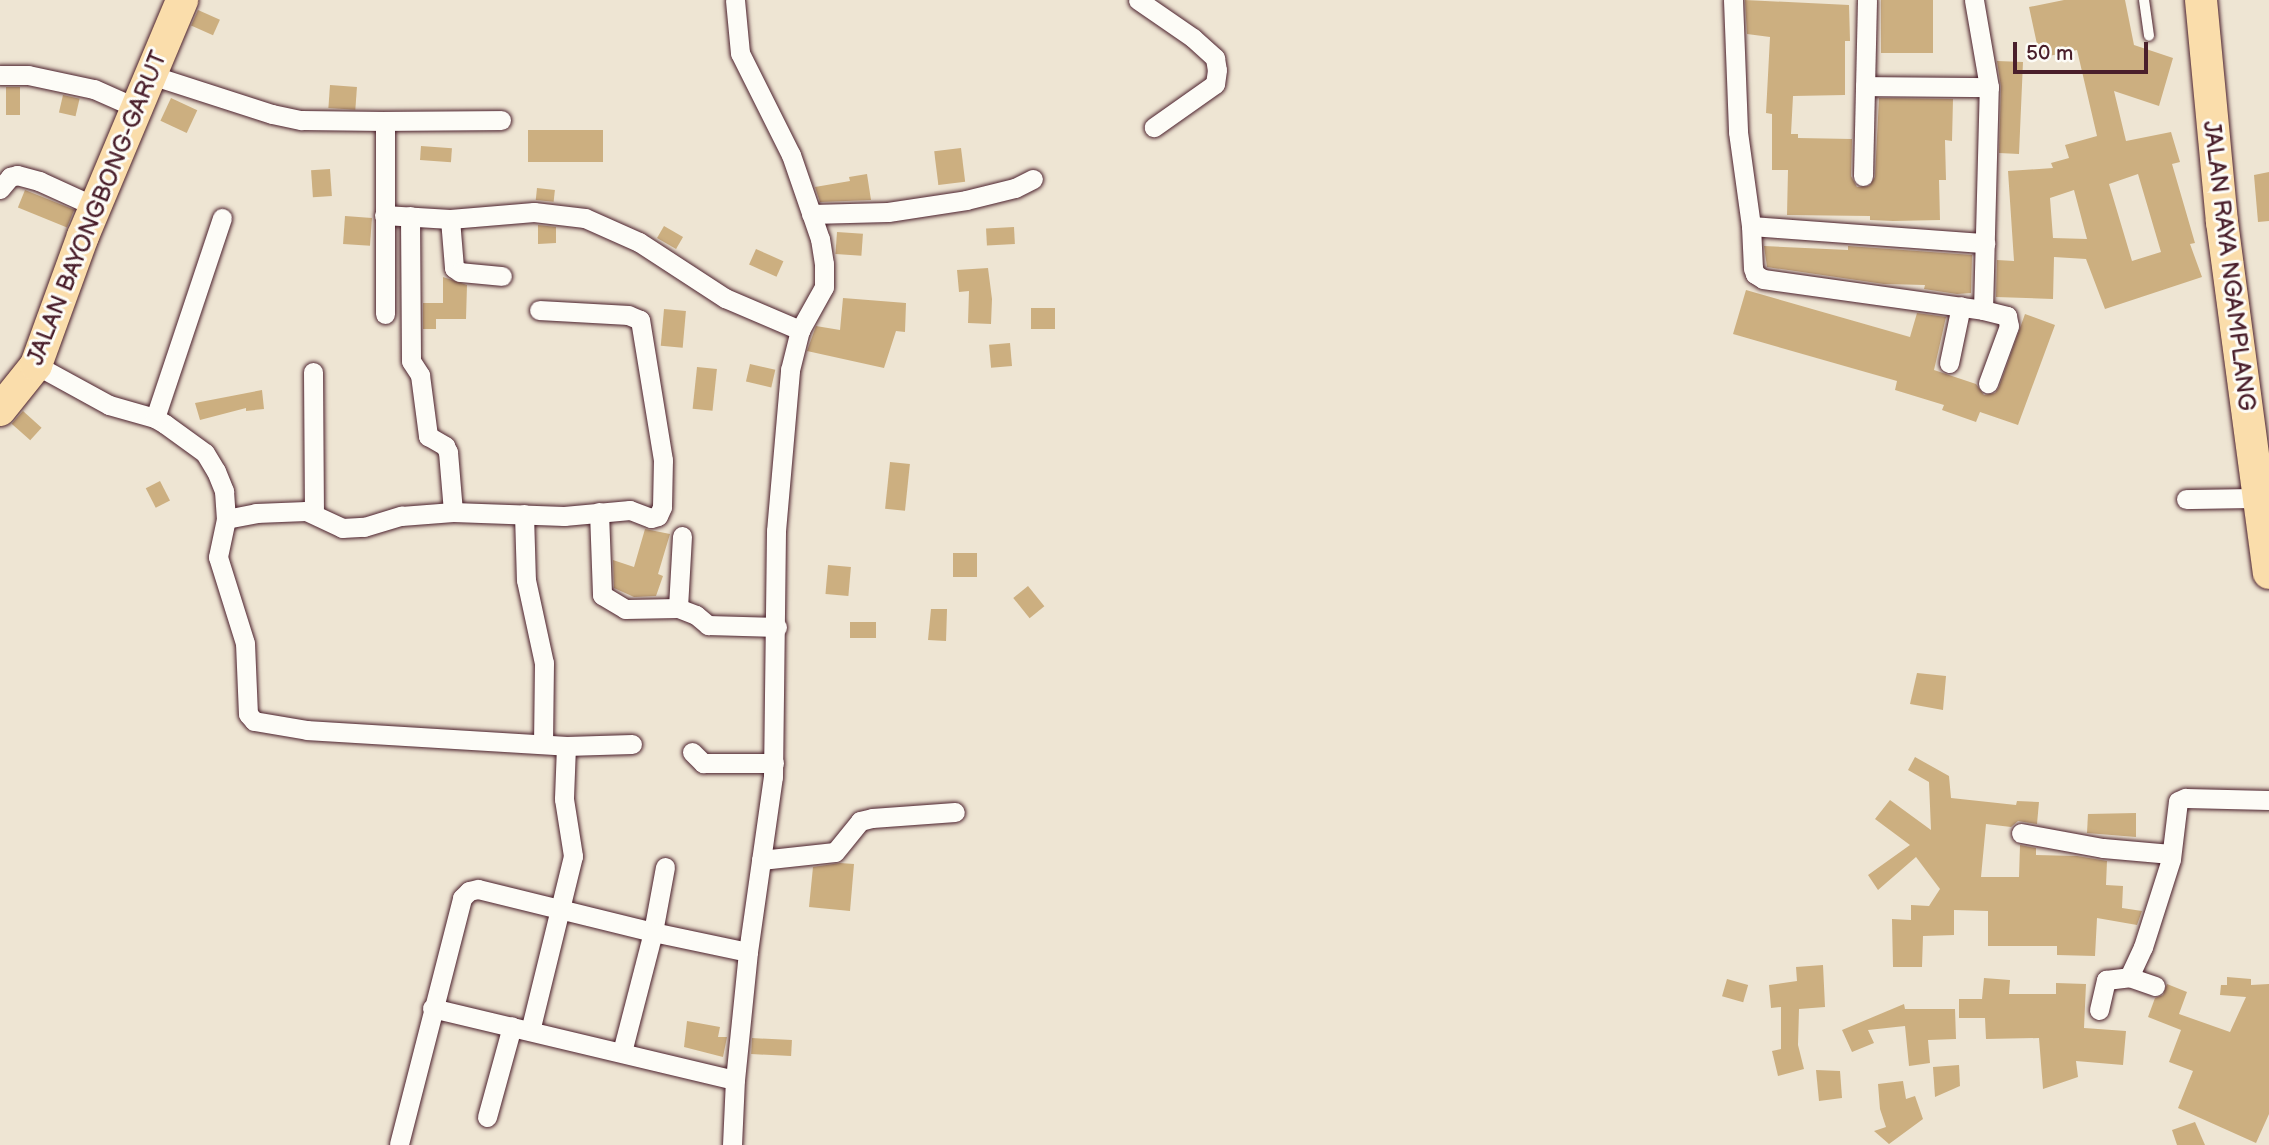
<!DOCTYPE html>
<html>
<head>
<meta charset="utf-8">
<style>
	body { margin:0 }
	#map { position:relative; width:2269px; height:1145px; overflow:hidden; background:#eee5d3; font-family:"Balsamiq Sans",sans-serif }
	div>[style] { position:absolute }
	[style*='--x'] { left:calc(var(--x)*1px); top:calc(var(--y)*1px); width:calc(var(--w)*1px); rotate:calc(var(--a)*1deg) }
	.building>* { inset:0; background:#ccaf80; transform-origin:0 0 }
	.roads { filter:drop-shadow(0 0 2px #4a1f2b) drop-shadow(0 0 2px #4a1f2b) }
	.service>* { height:10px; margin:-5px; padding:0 5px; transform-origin:5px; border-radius:5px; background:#fdfcf7 }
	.minor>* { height:19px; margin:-9.5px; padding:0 9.5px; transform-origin:9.5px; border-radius:9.5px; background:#fdfcf7 }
	.primary>* { height:32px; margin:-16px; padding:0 16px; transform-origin:16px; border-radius:16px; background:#faddab }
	span { translate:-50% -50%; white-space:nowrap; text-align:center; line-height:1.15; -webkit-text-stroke:6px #fdfcf7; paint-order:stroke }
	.street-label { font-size:24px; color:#4a1f2b }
	.scale { position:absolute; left:2013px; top:42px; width:135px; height:32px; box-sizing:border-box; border:4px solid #4a1f2b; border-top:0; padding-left:9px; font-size:21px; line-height:24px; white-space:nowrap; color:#4a1f2b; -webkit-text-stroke:5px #fdfcf7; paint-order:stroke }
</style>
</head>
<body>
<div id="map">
	<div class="building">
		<div style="clip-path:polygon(1745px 0,1849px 5px,1850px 41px,1845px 41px,1845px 95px,1793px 96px,1791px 134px,1798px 134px,1798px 138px,1852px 139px,1851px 176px,1857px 187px,1869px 186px,1875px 177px,1879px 98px,1953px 99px,1952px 141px,1945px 140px,1946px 180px,1939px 180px,1940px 220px,1893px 221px,1870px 220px,1870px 216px,1787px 215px,1788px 170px,1772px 170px,1772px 114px,1766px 113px,1770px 37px,1747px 34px)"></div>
		<div style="left:1881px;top:0;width:52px;height:53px"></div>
		<div style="clip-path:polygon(evenodd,2064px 0,2125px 0,2134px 45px,2173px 58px,2159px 106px,2114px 91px,2126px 141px,2171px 132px,2180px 162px,2172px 164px,2195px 243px,2190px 244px,2202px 277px,2105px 309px,2086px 259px,2054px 257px,2053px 299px,1996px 297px,1997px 260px,2014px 261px,2008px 171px,2053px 168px,2051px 163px,2069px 158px,2065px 145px,2097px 136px,2077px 50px,2040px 58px,2029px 7px,2064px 0,2138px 174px,2161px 252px,2132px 261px,2109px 184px,2138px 174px,2064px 0,2074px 190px,2087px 239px,2053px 238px,2050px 198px,2074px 190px)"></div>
		<div style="left:198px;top:10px;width:24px;height:17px;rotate:24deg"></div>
		<div style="clip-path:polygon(1997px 61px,2023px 62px,2019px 154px,1999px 153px,2001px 87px)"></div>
		<div style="left:330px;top:85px;width:27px;height:23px;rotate:4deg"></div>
		<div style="left:6px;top:87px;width:14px;height:28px"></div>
		<div style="left:63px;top:95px;width:17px;height:18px;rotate:13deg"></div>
		<div style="left:171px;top:98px;width:29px;height:25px;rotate:25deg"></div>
		<div style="left:528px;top:130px;width:75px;height:32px"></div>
		<div style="left:421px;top:146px;width:31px;height:14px;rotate:4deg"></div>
		<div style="left:961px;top:148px;width:34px;height:27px;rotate:83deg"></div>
		<div style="left:330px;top:169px;width:27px;height:19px;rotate:86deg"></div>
		<div style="clip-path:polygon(2269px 172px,2269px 221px,2258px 222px,2254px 175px)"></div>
		<div style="clip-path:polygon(867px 174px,871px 200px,820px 202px,815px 187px,850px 181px,849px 177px)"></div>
		<div style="left:537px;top:188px;width:18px;height:12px;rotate:6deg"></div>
		<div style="left:25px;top:190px;width:53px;height:19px;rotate:22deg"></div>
		<div style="left:345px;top:216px;width:27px;height:28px;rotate:4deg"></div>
		<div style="clip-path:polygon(538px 225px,556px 227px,556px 243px,538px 244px)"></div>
		<div style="left:664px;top:226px;width:22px;height:14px;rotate:30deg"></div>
		<div style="left:1014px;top:227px;width:17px;height:28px;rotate:87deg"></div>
		<div style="left:837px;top:232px;width:26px;height:22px;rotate:4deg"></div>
		<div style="clip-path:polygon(1764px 246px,1848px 250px,1848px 246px,1972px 255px,1971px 293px,1957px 294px,1924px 289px,1925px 285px,1884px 284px,1767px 267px)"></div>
		<div style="left:756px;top:249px;width:30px;height:17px;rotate:24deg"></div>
		<div style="clip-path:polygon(988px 268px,992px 299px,991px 324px,968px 323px,969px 291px,959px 292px,957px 270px)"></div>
		<div style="clip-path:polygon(443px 277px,467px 285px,466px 319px,436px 319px,436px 329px,423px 329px,423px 303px,443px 303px)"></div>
		<div style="clip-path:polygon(1746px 290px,1910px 337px,1917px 313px,1946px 317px,1934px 370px,1976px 384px,1984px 395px,1995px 393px,1999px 387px,2025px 314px,2055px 325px,2018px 425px,1980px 412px,1976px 422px,1942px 410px,1944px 405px,1895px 390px,1897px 381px,1733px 334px)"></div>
		<div style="clip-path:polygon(843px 298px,906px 303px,905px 332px,896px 331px,884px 368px,807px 351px,816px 326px,840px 330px)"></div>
		<div style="left:1055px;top:308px;width:21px;height:24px;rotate:90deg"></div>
		<div style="left:664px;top:309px;width:22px;height:37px;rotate:5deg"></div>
		<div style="left:1010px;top:343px;width:23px;height:21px;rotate:85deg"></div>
		<div style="left:750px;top:364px;width:26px;height:18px;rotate:13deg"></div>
		<div style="left:697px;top:367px;width:20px;height:42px;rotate:6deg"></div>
		<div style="clip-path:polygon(262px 390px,264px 409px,246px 411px,246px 408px,200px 420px,195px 403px)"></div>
		<div style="left:23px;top:411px;width:25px;height:17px;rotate:42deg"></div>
		<div style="left:890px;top:462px;width:20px;height:47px;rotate:6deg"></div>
		<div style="left:160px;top:481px;width:22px;height:16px;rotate:63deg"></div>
		<div style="clip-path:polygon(645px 529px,670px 534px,658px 574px,663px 576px,656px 596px,634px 597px,614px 588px,613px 560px,634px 567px)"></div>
		<div style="left:953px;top:553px;width:24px;height:24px"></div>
		<div style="left:828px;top:565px;width:23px;height:29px;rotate:5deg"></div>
		<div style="left:1028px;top:586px;width:26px;height:19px;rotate:51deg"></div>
		<div style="clip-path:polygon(931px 609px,947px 609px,946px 641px,928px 640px)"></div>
		<div style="left:850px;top:622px;width:26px;height:16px"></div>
		<div style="clip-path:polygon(1917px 673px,1946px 676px,1943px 710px,1910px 704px)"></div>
		<div style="clip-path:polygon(1915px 757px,1949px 776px,1951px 798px,2016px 805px,2017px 801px,2039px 802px,2037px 824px,2018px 821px,2011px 827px,1986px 824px,1981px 877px,2019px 877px,2020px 845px,2036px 848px,2036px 855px,2077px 856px,2107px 861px,2106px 885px,2123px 886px,2122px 908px,2142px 911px,2137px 925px,2097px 918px,2095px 956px,2057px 955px,2057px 946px,1988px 946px,1988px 911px,1954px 910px,1954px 935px,1923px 936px,1922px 967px,1893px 967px,1892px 919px,1911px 920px,1911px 905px,1929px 906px,1940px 889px,1916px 857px,1878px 890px,1868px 875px,1910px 845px,1875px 819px,1890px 800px,1931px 830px,1929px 782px,1908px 770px)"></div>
		<div style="clip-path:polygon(2136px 813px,2136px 837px,2087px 833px,2088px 814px)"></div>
		<div style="clip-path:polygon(840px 863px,854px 864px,850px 911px,809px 907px,813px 867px)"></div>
		<div style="clip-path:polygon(1823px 965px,1825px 1007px,1799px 1009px,1798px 1045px,1804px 1069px,1778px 1076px,1772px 1051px,1781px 1049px,1781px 1007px,1771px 1008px,1769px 985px,1797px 981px,1796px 967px)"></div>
		<div style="clip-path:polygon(2227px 977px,2251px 979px,2251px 985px,2269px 984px,2269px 1114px,2256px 1143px,2178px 1108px,2193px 1071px,2169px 1062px,2181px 1030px,2148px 1017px,2155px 998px,2163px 995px,2167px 984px,2187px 992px,2179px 1014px,2230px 1032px,2246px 997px,2220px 995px,2221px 985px,2227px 985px)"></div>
		<div style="clip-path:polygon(1984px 978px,2010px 980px,2009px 994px,2056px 994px,2056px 983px,2086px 984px,2084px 1028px,2126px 1031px,2123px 1065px,2076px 1061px,2078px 1077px,2043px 1089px,2039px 1038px,1986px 1039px,1985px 1018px,1959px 1018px,1959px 999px,1982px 999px)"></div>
		<div style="left:1727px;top:979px;width:22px;height:18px;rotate:16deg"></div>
		<div style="clip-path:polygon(1904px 1004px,1905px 1009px,1955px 1009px,1956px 1039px,1928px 1040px,1930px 1063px,1909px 1066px,1905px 1026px,1868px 1030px,1874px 1043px,1852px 1052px,1842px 1030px)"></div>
		<div style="clip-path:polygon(687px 1021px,720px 1027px,718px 1037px,727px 1037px,723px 1057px,684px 1047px)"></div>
		<div style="left:752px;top:1038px;width:40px;height:16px;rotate:3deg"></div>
		<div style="clip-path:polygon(1959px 1065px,1960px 1086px,1935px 1097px,1933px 1067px)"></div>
		<div style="clip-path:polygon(1816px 1070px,1840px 1071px,1842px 1098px,1819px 1101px)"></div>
		<div style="clip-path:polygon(1903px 1081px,1906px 1099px,1915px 1096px,1923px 1119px,1889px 1144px,1874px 1131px,1886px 1127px,1880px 1109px,1878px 1084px)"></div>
		<div style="clip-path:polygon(2195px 1122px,2205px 1145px,2177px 1145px,2172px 1130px)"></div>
	</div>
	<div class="roads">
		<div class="service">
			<div style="--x:2144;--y:0;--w:36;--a:82"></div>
		</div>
		<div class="minor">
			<div style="--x:1138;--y:0;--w:67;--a:34.6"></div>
			<div style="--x:1193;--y:38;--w:30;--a:42"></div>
			<div style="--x:1215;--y:58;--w:12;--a:81"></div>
			<div style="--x:1217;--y:70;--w:14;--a:98"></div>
			<div style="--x:1215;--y:84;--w:75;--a:144.8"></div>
			<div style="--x:1733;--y:0;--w:132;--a:87.8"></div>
			<div style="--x:1738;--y:132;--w:95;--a:82.1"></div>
			<div style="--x:1751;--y:226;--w:235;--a:4.2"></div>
			<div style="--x:0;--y:75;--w:28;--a:0"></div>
			<div style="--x:28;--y:75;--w:67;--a:12"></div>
			<div style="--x:94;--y:89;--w:49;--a:24"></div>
			<div style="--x:151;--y:75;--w:127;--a:17.9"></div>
			<div style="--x:272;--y:114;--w:30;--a:12"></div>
			<div style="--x:301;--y:120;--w:84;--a:0.7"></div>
			<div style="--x:385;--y:121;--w:193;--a:90"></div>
			<div style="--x:1865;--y:86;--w:124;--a:0.5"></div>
			<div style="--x:385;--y:121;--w:116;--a:-0.5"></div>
			<div style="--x:1863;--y:176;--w:176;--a:-88.7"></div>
			<div style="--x:0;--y:189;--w:16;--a:-50"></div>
			<div style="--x:10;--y:177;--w:7;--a:-16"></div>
			<div style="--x:17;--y:175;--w:23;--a:15"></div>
			<div style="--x:39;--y:181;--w:63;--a:24.5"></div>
			<div style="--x:811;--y:214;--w:77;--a:-1.5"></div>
			<div style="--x:888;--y:212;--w:79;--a:-8.7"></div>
			<div style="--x:966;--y:200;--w:50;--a:-13.8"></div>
			<div style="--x:1015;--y:188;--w:20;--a:-27"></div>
			<div style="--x:384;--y:215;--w:66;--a:3.5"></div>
			<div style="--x:450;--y:219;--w:84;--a:-4.8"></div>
			<div style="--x:534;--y:212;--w:51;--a:6.7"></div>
			<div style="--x:585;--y:218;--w:59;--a:24"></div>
			<div style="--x:639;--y:242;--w:103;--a:33.1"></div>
			<div style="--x:725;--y:298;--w:82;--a:23.1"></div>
			<div style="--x:410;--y:216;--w:145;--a:89.6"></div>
			<div style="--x:411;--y:361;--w:17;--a:57"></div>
			<div style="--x:420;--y:375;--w:62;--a:82.5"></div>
			<div style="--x:428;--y:436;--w:20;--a:30"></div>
			<div style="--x:445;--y:446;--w:7;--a:63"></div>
			<div style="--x:448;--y:452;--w:60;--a:85.2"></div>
			<div style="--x:450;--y:219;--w:49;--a:85.3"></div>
			<div style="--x:454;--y:268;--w:7;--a:34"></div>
			<div style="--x:460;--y:272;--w:42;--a:5.4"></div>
			<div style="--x:1751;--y:226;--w:42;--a:87.3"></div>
			<div style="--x:1753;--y:268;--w:6;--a:72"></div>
			<div style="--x:1755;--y:274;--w:9;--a:32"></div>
			<div style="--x:1763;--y:279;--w:222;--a:8"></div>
			<div style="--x:1983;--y:310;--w:223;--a:-88.5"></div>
			<div style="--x:1989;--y:87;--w:88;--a:-99.8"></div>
			<div style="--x:1983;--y:310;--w:25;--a:14"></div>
			<div style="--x:2007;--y:316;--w:10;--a:79"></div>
			<div style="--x:2009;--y:326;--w:61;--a:110.2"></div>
			<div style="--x:1949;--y:363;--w:58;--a:-78.1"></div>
			<div style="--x:36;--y:365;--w:83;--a:28.7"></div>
			<div style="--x:109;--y:405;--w:48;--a:15.8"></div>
			<div style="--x:155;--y:418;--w:12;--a:31"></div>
			<div style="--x:165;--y:424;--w:49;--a:35.9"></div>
			<div style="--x:205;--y:453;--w:21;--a:59"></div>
			<div style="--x:216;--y:471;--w:22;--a:68"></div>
			<div style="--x:224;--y:491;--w:28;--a:86"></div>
			<div style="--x:226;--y:519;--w:39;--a:102"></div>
			<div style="--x:218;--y:557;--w:90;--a:72.6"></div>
			<div style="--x:245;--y:643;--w:71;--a:87.6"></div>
			<div style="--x:248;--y:714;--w:9;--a:49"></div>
			<div style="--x:254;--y:721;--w:54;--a:9.6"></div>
			<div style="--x:307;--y:730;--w:259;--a:3.5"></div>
			<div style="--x:566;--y:746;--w:53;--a:92.2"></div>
			<div style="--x:564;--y:799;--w:58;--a:81"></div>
			<div style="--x:573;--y:856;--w:180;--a:103.8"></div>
			<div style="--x:313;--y:372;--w:142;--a:89.6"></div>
			<div style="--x:155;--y:418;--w:211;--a:-71.5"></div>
			<div style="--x:2186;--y:499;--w:72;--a:-0.8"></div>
			<div style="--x:599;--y:512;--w:83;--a:87.9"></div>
			<div style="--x:602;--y:595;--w:27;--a:31"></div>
			<div style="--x:625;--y:609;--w:53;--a:-1.1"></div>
			<div style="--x:524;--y:514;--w:66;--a:88.3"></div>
			<div style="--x:526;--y:580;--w:85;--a:77.8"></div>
			<div style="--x:544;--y:663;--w:81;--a:90.7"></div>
			<div style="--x:226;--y:519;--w:31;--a:-11"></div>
			<div style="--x:256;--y:513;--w:50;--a:-2.3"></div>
			<div style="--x:306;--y:511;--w:40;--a:25"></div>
			<div style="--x:342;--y:528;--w:22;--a:-3"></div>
			<div style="--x:364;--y:527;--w:39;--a:-17"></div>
			<div style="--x:401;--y:516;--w:52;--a:-4.4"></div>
			<div style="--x:453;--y:512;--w:111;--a:2.1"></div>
			<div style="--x:564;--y:516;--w:66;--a:-5.2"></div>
			<div style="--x:630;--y:510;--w:22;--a:21"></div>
			<div style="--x:651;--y:518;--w:7;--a:-16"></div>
			<div style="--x:658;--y:516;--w:10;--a:-66"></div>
			<div style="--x:662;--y:507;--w:47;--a:-88.8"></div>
			<div style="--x:663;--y:460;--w:142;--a:-99.3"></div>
			<div style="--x:640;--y:320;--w:13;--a:-157"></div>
			<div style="--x:628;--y:315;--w:89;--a:-176.8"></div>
			<div style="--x:682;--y:536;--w:72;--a:93.2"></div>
			<div style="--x:678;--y:608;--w:19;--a:21"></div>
			<div style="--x:696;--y:615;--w:16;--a:40"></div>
			<div style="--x:708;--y:625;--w:69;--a:1.7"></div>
			<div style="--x:566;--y:746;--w:66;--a:-1.7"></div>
			<div style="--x:692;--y:752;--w:16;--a:45"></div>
			<div style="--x:703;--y:763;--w:71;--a:0"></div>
			<div style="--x:2021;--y:833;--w:83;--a:10.4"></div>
			<div style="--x:2103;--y:848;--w:68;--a:5"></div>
			<div style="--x:761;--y:860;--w:74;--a:-6.2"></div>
			<div style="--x:835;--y:852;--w:40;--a:-51"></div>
			<div style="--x:860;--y:821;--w:12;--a:-14"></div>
			<div style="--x:872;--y:818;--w:83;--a:-4.1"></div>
			<div style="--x:665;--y:867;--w:66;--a:100.5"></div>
			<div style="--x:653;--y:932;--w:97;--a:11.9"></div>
			<div style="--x:2155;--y:986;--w:28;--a:-161"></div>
			<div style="--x:2129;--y:977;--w:33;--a:-65"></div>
			<div style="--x:2143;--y:947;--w:92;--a:-72.3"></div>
			<div style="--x:2171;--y:859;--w:58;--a:-83.1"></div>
			<div style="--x:2178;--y:801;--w:8;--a:-23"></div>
			<div style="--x:2185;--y:798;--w:84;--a:1.4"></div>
			<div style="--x:432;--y:1008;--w:311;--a:13.4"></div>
			<div style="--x:2099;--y:1010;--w:31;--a:-77"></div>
			<div style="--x:2106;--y:980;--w:23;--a:-7"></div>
			<div style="--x:487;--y:1117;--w:94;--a:-74.6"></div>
			<div style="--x:399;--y:1144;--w:254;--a:-75.6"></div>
			<div style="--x:462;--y:898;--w:10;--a:-45"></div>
			<div style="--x:469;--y:891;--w:9;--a:-13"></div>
			<div style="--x:478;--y:889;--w:180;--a:13.8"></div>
			<div style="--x:653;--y:932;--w:124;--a:104.5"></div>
			<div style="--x:732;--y:1145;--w:65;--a:-87.4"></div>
			<div style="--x:735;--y:1080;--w:129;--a:-84.2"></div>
			<div style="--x:748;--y:952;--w:177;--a:-81.9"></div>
			<div style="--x:773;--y:777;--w:246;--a:-89.3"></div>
			<div style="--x:776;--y:531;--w:162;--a:-85"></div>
			<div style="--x:790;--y:370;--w:41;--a:-76"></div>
			<div style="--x:800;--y:330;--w:49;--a:-60.8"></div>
			<div style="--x:824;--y:287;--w:23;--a:-90"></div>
			<div style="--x:824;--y:264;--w:25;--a:-99"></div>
			<div style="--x:820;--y:239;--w:89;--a:-109"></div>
			<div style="--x:791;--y:155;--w:114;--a:-116.6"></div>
			<div style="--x:740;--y:53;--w:53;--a:-95.4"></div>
		</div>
		<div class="primary">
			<div style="--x:2201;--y:0;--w:223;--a:84.6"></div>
			<div style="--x:2222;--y:222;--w:354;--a:82.4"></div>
			<div style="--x:0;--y:410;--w:58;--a:-51.3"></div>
			<div style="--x:36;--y:365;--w:137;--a:-70"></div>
			<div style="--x:83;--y:236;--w:256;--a:-67.2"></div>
		</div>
	</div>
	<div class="street-label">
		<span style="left:97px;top:208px;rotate:-68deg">JALAN BAYONGBONG-GARUT</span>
		<span style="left:2229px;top:266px;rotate:83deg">JALAN RAYA NGAMPLANG</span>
	</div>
	<div class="scale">50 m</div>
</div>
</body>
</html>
